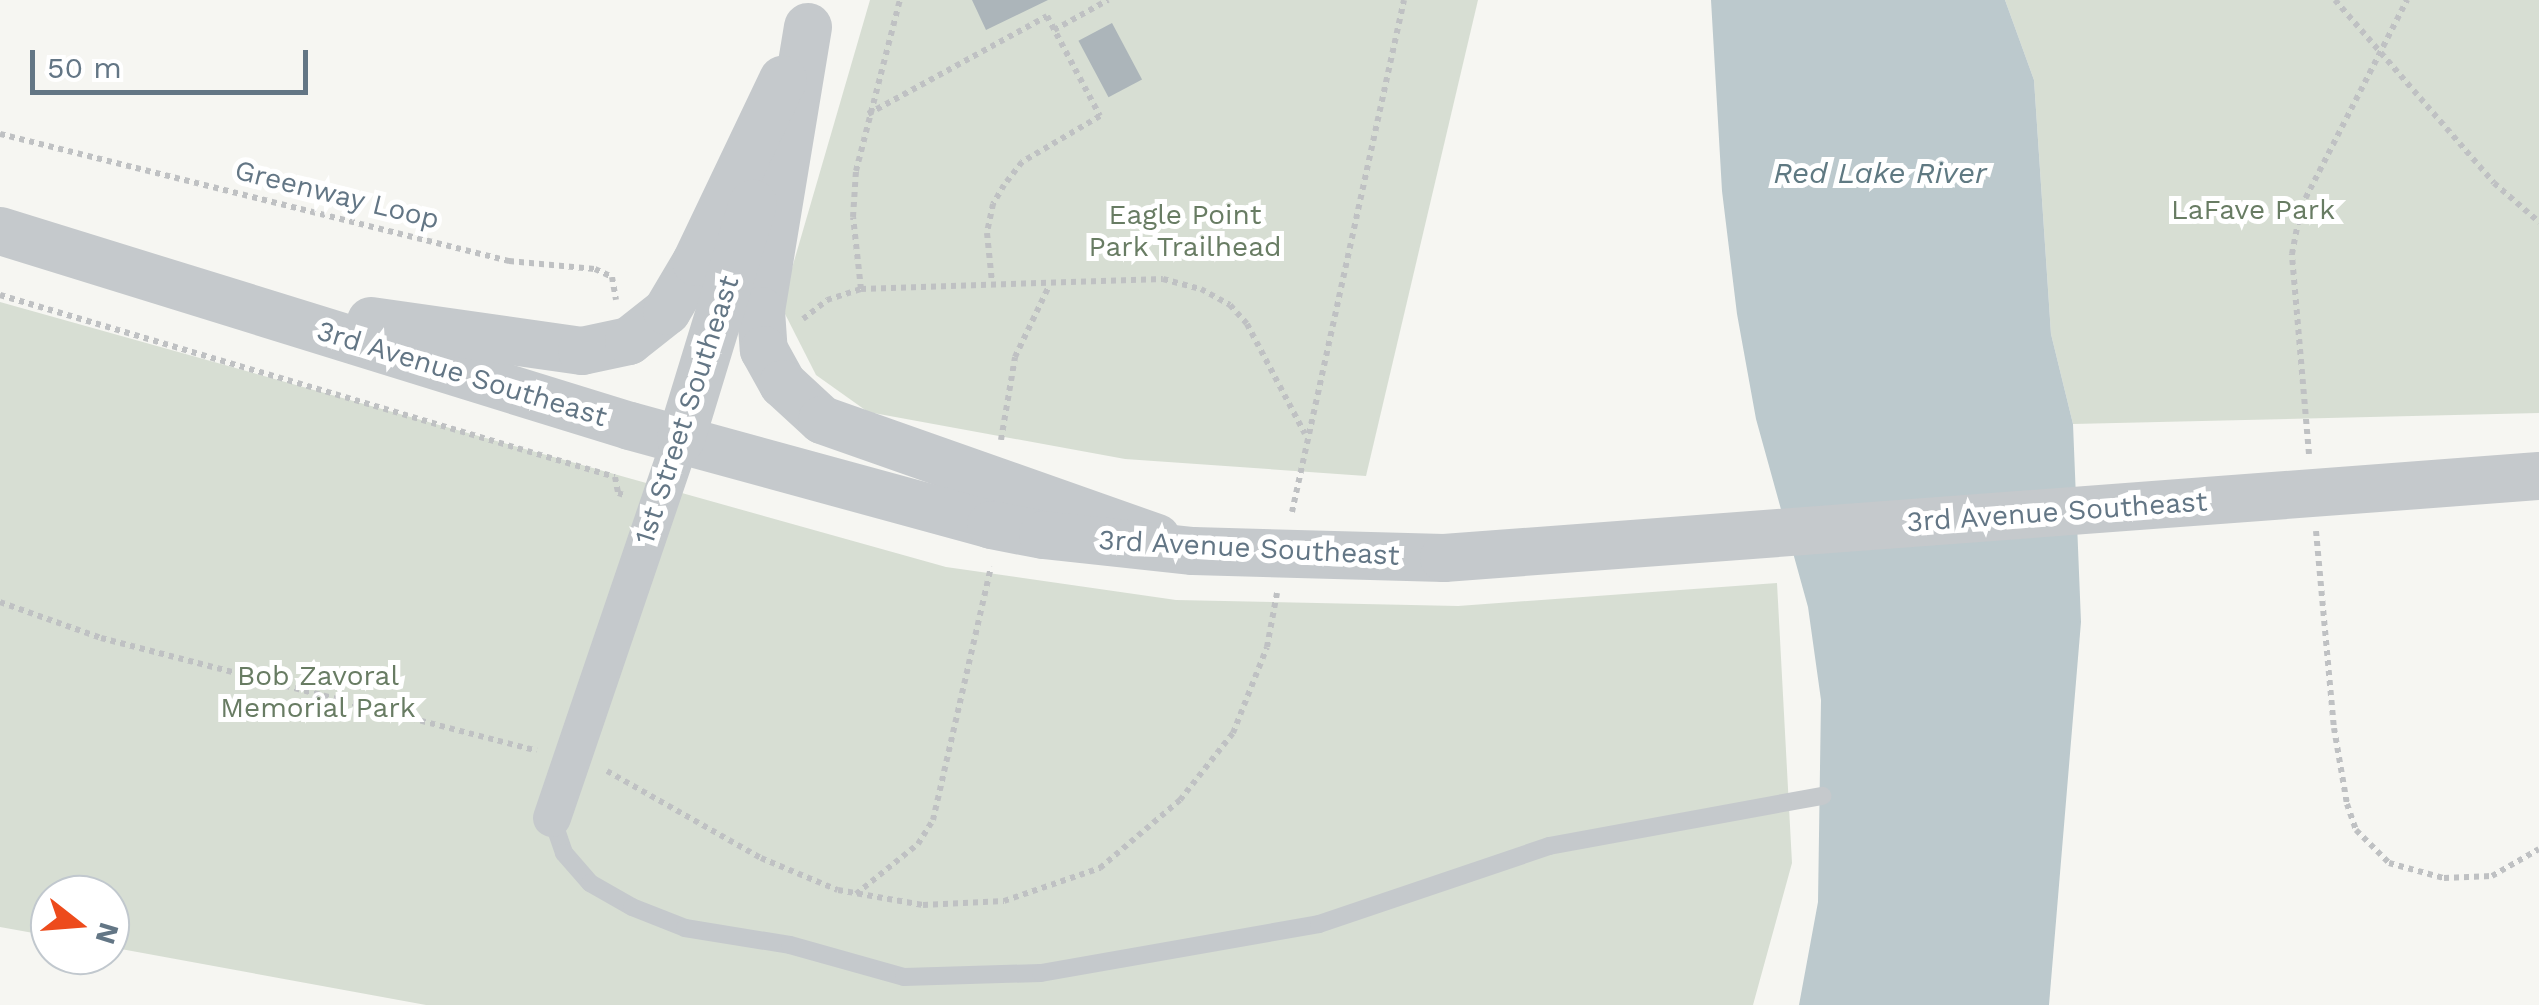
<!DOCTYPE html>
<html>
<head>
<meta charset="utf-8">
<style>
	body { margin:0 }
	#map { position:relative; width:2539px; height:1005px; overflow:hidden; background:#f6f6f2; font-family:"Work Sans",sans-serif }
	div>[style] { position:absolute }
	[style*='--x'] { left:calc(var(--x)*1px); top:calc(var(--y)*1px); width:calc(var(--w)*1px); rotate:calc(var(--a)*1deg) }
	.green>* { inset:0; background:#d7ded3 }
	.water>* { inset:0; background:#bcc9cd }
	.building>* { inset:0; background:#acb5ba; transform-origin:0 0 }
	.path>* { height:6px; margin-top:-3px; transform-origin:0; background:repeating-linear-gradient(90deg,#bfc1c3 0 5px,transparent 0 10px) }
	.service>* { height:18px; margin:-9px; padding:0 9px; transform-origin:9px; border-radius:9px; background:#c5c9cc }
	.minor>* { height:38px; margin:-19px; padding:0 19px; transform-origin:19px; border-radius:19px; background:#c5c9cc }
	.tertiary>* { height:48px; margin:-24px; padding:0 24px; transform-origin:24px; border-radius:24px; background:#c5c9cc }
	.tertiary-bridge>* { height:48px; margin:-24px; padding:0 24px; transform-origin:24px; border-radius:24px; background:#c5c9cc }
	span { translate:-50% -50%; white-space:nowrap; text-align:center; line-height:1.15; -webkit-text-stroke:10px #fff; paint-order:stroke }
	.street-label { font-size:28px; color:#637685 }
	.park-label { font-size:28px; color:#687c63 }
	.water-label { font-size:30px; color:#5f7982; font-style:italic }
	.north { position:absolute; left:30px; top:875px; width:100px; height:100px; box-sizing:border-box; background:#fff; border:2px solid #c1c8ce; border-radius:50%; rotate:107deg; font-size:28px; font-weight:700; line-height:40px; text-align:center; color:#637685 }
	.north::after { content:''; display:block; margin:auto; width:35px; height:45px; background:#ed4b1c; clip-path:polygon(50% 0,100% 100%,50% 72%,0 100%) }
	.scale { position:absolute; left:30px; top:50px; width:278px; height:45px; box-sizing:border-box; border:5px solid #637685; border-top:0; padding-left:12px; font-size:30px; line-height:35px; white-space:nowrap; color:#637685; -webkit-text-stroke:8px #fff; paint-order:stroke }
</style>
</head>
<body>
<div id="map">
	<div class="green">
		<div style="clip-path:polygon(870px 0,1478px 0,1366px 476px,1125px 459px,868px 412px,816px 375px,781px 306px)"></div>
		<div style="clip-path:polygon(2005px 0,2539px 0,2539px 413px,2073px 424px,2051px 334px,2034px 80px)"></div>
		<div style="clip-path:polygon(0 302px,946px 567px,1176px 600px,1458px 606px,1777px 583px,1792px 863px,1753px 1005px,426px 1005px,110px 947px,110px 895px,50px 895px,50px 936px,0 927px)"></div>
	</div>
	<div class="water">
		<div style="clip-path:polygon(1711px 0,2005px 0,2034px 80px,2051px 334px,2073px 424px,2081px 622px,2049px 1005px,1799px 1005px,1818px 902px,1821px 700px,1808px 607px,1756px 419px,1737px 314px,1722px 191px)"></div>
	</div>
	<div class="building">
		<div style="clip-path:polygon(972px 0,1048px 0,986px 30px)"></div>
		<div style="left:1112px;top:23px;width:64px;height:38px;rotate:62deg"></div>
	</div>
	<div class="path">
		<div style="--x:2335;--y:0;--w:242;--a:49"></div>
		<div style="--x:2494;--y:183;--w:60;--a:40.9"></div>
		<div style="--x:1054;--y:30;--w:62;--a:-29.1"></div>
		<div style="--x:868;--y:114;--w:204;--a:-28.7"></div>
		<div style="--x:1047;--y:16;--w:113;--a:62.1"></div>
		<div style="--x:1100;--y:116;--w:91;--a:149.5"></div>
		<div style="--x:1022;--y:162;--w:29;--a:128"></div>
		<div style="--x:1004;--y:185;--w:22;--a:120"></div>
		<div style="--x:993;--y:204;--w:30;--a:102"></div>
		<div style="--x:987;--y:233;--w:49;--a:84.2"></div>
		<div style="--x:0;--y:134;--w:525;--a:14.01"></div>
		<div style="--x:509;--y:261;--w:86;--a:5.3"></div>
		<div style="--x:595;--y:269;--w:19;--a:25"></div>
		<div style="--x:612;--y:277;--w:23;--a:80"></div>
		<div style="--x:861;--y:289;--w:72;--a:-96.3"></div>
		<div style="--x:853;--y:217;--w:46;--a:-86.3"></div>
		<div style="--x:856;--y:171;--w:177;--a:-75.6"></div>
		<div style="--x:0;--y:295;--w:641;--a:16.49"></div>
		<div style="--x:615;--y:477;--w:16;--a:79"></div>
		<div style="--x:618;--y:493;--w:6;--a:18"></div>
		<div style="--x:803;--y:319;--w:31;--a:-38"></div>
		<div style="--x:827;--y:300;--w:36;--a:-18"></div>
		<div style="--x:861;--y:289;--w:302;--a:-1.9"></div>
		<div style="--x:1163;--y:279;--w:39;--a:15"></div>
		<div style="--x:1201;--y:289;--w:33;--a:29"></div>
		<div style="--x:1230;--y:305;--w:25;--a:48"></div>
		<div style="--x:1247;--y:324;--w:124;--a:62.2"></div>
		<div style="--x:1001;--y:440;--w:84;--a:-80.4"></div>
		<div style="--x:1015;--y:357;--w:79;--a:-64.4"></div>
		<div style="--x:2309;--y:454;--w:201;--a:-94.9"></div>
		<div style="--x:2292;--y:254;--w:48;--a:-79.2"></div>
		<div style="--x:2301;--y:207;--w:233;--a:-62.9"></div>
		<div style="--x:1292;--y:512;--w:524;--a:-77.66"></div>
		<div style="--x:2316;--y:531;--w:198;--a:84.8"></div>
		<div style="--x:2334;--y:728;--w:77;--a:80.3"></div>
		<div style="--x:2347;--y:804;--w:28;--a:71"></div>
		<div style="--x:2356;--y:830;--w:47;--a:45"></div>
		<div style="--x:2389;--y:863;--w:57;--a:15.3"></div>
		<div style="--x:2444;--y:878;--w:48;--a:-2.4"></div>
		<div style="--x:2492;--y:876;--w:54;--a:-29.9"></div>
		<div style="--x:0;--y:602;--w:107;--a:19.6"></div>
		<div style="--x:101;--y:638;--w:450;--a:14.5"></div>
		<div style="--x:607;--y:771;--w:177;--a:29.5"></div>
		<div style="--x:761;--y:858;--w:83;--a:22.6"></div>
		<div style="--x:838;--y:890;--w:86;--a:10"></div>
		<div style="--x:923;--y:905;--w:81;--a:-2.8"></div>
		<div style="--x:1004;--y:901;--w:102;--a:-19"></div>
		<div style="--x:1100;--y:868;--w:105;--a:-40.4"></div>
		<div style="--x:1180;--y:800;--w:85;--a:-51.7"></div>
		<div style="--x:1233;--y:733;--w:92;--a:-68.4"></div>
		<div style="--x:1267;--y:647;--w:55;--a:-79.5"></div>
		<div style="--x:856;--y:894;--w:80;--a:-38.9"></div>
		<div style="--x:918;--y:844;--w:28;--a:-58"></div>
		<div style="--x:933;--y:820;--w:260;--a:-77.1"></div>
	</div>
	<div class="service">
		<div style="--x:552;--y:818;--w:37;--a:71"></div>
		<div style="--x:564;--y:853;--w:40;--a:49"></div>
		<div style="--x:590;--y:883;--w:48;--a:29.7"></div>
		<div style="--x:632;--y:907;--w:57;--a:21.6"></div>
		<div style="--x:685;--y:928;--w:106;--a:9.2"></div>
		<div style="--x:790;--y:945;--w:118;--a:15.7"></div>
		<div style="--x:904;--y:977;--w:137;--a:-1.7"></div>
		<div style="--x:1041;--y:973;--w:282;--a:-10"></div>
		<div style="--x:1319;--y:924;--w:243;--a:-18.7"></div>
		<div style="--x:1549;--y:846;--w:278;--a:-10.4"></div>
	</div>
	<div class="minor">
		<div style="--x:552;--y:818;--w:400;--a:-71.2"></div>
	</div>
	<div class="tertiary">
		<div style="--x:808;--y:27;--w:288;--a:99.4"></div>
		<div style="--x:761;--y:311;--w:39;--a:86"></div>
		<div style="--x:764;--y:350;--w:39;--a:61"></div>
		<div style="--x:783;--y:384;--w:53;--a:42.7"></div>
		<div style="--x:822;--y:420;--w:355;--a:19.4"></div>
		<div style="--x:0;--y:231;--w:659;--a:17.2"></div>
		<div style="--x:630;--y:426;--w:374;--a:15.3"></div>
		<div style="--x:371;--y:321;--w:213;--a:8.1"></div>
		<div style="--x:582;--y:351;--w:48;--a:-12"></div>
		<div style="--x:629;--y:341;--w:48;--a:-38.3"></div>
		<div style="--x:667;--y:311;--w:57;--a:-59.4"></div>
		<div style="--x:696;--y:262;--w:202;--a:-64.5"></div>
		<div style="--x:681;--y:439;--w:246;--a:-73"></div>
	</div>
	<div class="tertiary-bridge">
		<div style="--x:991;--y:525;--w:53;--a:10.9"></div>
		<div style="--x:1043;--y:535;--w:151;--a:6.1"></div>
		<div style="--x:1193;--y:551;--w:251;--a:1.6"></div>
		<div style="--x:1444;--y:558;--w:1098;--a:-4.28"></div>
	</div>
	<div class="street-label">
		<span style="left:337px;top:195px;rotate:14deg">Greenway Loop</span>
		<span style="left:462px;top:374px;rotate:17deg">3rd Avenue Southeast</span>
		<span style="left:687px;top:410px;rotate:-72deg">1st Street Southeast</span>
		<span style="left:2057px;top:512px;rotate:-4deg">3rd Avenue Southeast</span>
		<span style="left:1249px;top:548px;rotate:3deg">3rd Avenue Southeast</span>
	</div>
	<div class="park-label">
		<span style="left:2253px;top:210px">LaFave Park</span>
		<span style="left:1185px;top:231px">Eagle Point<br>Park Trailhead</span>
		<span style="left:318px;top:692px">Bob Zavoral<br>Memorial Park</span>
	</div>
	<div class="water-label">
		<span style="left:1880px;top:173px">Red Lake River</span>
	</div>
	<div class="north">N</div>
	<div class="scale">50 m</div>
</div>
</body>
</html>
